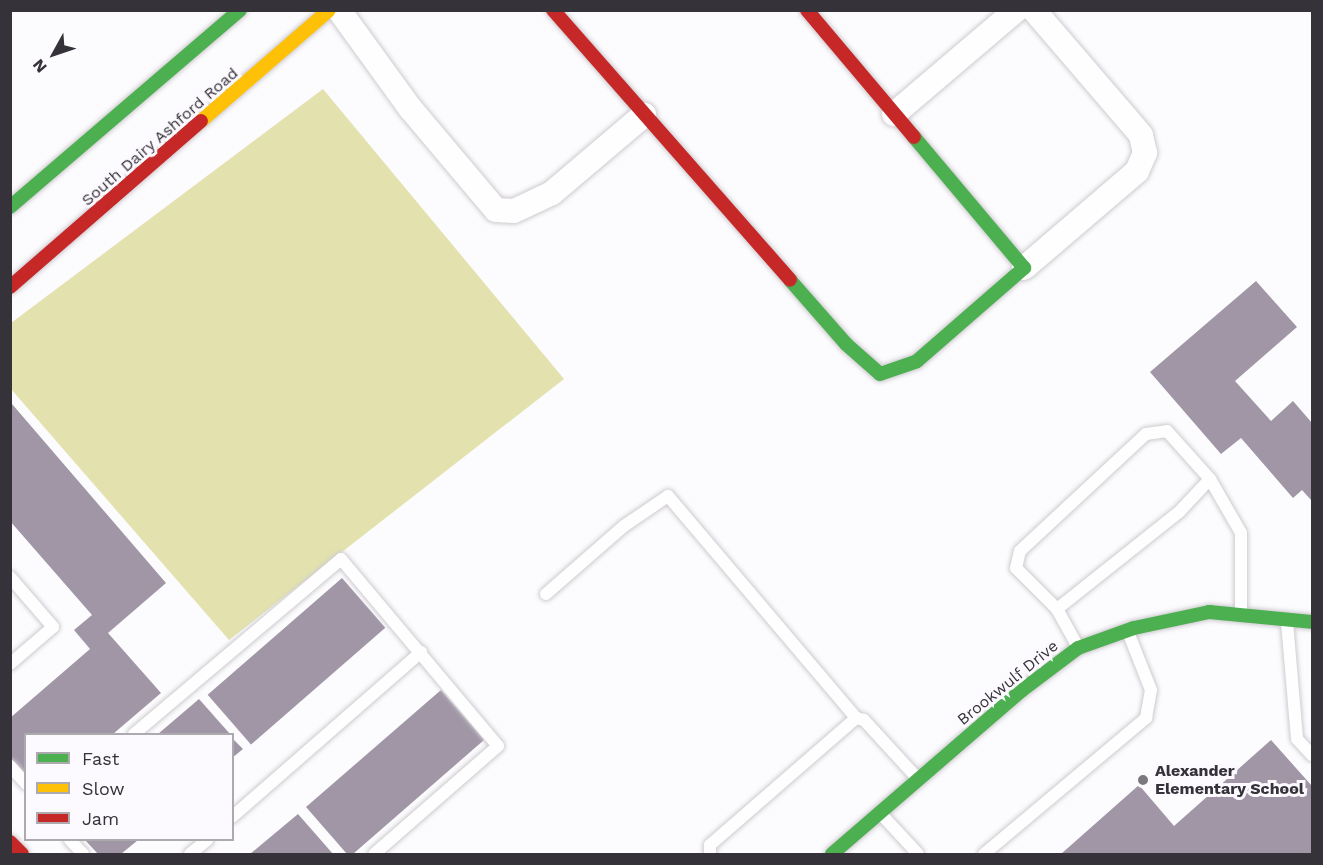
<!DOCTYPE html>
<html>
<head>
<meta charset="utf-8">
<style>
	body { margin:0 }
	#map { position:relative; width:1323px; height:865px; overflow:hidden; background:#fcfbfd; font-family:"Work Sans",sans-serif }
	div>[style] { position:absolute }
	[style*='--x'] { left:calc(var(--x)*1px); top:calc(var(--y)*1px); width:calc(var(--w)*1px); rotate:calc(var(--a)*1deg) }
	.green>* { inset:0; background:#e3e2ae }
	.building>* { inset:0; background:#a096a6; transform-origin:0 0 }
	.roads { filter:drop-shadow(0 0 2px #cecbd0) drop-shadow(0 0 2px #cecbd0) }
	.lane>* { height:12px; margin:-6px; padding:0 6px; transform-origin:6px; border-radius:6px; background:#fffeff }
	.street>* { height:24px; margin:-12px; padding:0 12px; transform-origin:12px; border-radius:12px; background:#fffeff }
	.fast>* { height:14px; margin:-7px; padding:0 7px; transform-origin:7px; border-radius:7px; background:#4caf50 }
	.slow>* { height:14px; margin:-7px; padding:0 7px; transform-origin:7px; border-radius:7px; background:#ffc107 }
	.jam>* { height:14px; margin:-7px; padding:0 7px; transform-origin:7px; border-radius:7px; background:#c62828 }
	.dots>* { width:16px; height:16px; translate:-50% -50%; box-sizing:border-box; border:3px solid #fcfafe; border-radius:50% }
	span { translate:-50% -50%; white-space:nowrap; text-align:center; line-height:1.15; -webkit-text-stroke:6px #fcfafe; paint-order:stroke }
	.street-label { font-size:16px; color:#363239 }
	.poi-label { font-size:16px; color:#363239; font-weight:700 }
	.left { translate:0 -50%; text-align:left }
	.frame { position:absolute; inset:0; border:12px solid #363239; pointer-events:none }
	.legend { position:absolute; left:24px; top:733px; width:210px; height:108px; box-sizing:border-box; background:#fcfafe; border:2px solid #adaaaf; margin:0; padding:8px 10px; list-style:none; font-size:18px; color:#363239 }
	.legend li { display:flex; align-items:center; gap:12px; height:30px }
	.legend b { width:30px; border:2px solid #adaaaf }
	.north { position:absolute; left:24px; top:24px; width:60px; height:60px; -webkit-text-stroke:4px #fcfafe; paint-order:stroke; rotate:230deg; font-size:16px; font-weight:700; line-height:24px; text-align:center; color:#363239 }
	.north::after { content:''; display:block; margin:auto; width:21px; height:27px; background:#363239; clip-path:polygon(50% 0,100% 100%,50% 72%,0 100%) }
</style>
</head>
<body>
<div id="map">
	<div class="green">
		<div style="clip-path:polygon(323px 89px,564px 379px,229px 640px,11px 389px,11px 323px)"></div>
	</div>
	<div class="building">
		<div style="clip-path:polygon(1256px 281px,1297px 327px,1235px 381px,1271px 421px,1293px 401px,1312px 423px,1311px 500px,1302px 490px,1293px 498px,1241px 438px,1221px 454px,1150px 372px)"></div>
		<div style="clip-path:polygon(12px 404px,166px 583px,108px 633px,161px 693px,113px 734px,26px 734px,26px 775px,10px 757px,10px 718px,90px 649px,74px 630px,92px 615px,10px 521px)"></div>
		<div style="left:342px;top:578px;width:66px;height:178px;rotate:49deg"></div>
		<div style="clip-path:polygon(441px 690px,484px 740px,353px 854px,347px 854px,306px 807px)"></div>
		<div style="clip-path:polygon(199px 699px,230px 734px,158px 734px)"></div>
		<div style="clip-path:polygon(232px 738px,243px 749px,232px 758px)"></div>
		<div style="clip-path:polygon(1271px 740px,1312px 786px,1312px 854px,1061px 854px,1139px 785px,1174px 826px)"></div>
		<div style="clip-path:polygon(298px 814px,333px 854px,250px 854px)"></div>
		<div style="clip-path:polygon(85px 840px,138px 840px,121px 854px,98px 854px)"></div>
	</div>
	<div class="roads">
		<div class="lane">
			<div style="--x:1167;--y:431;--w:64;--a:48.1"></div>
			<div style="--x:1210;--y:479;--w:45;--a:133.2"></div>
			<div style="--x:1179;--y:512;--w:156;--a:141.5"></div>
			<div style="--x:1057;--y:609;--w:58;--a:-135"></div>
			<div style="--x:1016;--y:568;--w:17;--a:-77"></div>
			<div style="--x:1020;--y:551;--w:172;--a:-42.9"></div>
			<div style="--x:1146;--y:434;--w:21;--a:-8"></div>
			<div style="--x:1210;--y:479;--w:62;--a:60.1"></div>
			<div style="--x:1241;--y:533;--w:80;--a:90"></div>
			<div style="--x:10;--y:577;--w:66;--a:49.3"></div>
			<div style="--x:53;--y:627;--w:57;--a:139.3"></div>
			<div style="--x:546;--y:594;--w:103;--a:-41.1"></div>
			<div style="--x:624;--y:526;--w:53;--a:-34.3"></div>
			<div style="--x:668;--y:496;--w:291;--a:49.7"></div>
			<div style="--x:1057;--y:609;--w:43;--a:61.1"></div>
			<div style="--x:1287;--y:622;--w:117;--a:85.1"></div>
			<div style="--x:1297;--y:739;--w:22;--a:47"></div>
			<div style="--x:134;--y:734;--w:271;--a:-40.2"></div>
			<div style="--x:341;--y:559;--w:244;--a:50"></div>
			<div style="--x:498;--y:746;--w:164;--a:138.9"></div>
			<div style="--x:10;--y:766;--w:24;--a:48"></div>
			<div style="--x:881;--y:814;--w:54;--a:47.2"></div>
			<div style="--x:232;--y:817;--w:251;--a:-41.1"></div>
			<div style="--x:70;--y:840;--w:19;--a:47"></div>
			<div style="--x:190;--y:854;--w:22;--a:-39"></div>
			<div style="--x:710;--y:854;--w:9;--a:-90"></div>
			<div style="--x:710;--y:845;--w:194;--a:-41"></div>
			<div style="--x:856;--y:718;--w:8;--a:14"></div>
			<div style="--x:864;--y:720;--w:80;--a:47.5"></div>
			<div style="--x:984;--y:854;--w:212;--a:-40"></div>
			<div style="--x:1146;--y:718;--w:28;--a:-80"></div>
			<div style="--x:1151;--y:690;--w:62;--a:-111.6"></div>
		</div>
		<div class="street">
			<div style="--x:339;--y:10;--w:121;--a:54.1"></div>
			<div style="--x:410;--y:108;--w:133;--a:49.9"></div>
			<div style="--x:496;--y:210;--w:18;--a:3"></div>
			<div style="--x:514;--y:211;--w:42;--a:-25.3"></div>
			<div style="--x:552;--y:193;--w:121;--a:-40.3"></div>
			<div style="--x:894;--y:114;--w:160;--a:-40.4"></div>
			<div style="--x:1024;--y:268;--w:149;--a:-40.6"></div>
			<div style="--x:1137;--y:171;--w:20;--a:-66"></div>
			<div style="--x:1145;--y:153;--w:18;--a:-103"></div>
			<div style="--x:1141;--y:135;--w:165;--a:-130.6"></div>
		</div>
		<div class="fast">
			<div style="--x:10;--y:207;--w:303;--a:-40.6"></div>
			<div style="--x:790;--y:280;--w:85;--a:48.8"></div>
			<div style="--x:846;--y:344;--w:45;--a:41.4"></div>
			<div style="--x:880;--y:374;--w:39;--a:-19"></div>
			<div style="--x:917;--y:361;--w:142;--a:-41"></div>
			<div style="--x:1024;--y:268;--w:171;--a:-130"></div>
			<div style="--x:832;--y:854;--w:250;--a:-40.8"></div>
			<div style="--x:1021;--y:691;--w:71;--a:-37"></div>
			<div style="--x:1078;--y:648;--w:59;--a:-19.7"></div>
			<div style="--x:1134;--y:628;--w:77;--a:-12"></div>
			<div style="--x:1209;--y:612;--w:103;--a:5.5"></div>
		</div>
		<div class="slow">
			<div style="--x:201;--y:121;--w:169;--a:-40.9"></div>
		</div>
		<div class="jam">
			<div style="--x:553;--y:10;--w:359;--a:48.7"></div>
			<div style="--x:807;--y:10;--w:166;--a:49.9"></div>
			<div style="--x:10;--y:287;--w:253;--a:-41"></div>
			<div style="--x:10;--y:842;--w:17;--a:45"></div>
		</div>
	</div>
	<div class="dots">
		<div style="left:1143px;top:780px;background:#7b787e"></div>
	</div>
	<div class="street-label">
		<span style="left:160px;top:137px;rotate:-41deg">South Dairy Ashford Road</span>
		<span style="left:1008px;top:683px;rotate:-39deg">Brookwulf Drive</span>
	</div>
	<div class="poi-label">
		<span class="left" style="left:1155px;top:780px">Alexander<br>Elementary School</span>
	</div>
	<div class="frame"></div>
	<ul class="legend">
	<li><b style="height:8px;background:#4caf50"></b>Fast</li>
	<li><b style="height:8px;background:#ffc107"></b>Slow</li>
	<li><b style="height:8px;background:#c62828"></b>Jam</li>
	</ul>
	<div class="north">N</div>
</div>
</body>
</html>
